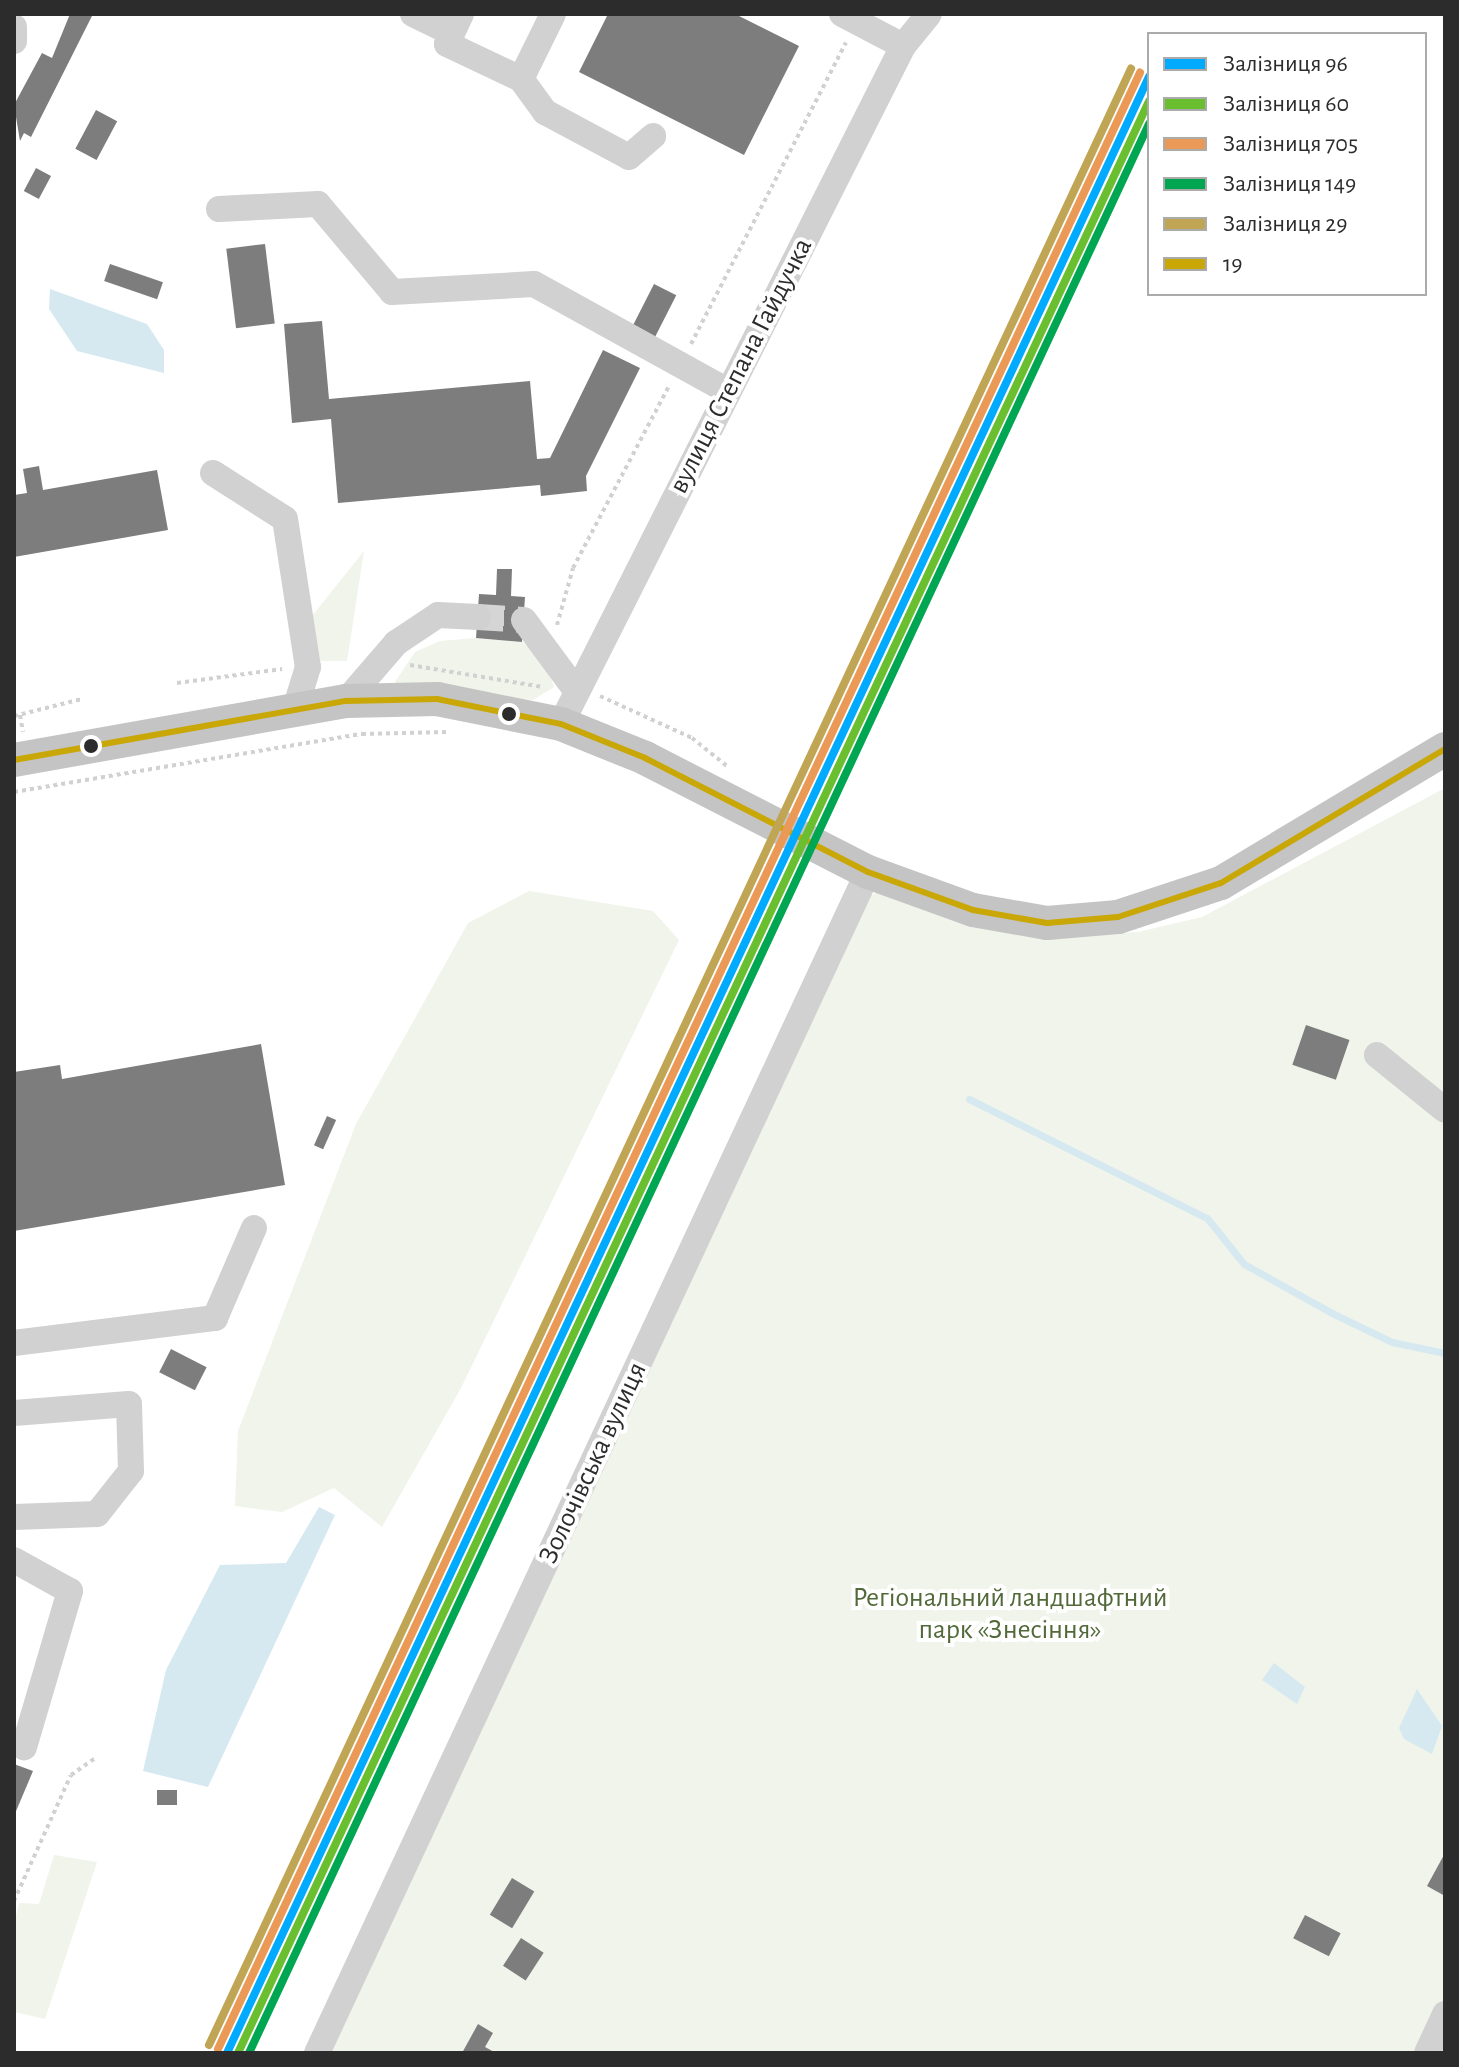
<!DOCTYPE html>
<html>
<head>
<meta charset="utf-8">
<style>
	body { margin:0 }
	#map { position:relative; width:1459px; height:2067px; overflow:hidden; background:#fff; font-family:"Alegreya Sans",sans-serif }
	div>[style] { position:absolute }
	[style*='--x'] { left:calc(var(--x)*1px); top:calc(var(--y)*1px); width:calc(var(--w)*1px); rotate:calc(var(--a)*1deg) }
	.green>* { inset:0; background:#f0f4ea }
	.water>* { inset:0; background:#d6e9f1 }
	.stream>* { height:7px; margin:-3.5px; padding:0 3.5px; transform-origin:3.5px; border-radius:3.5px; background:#d6e9f1 }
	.building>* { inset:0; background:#7d7d7d; transform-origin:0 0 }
	.minor-tunnel>* { height:26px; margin-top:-13px; transform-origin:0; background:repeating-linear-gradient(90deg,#d5d5d5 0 26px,transparent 0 39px) }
	.path>* { height:4px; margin-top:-2px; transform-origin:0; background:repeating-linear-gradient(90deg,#d1d1d1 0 4px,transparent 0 8px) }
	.minor>* { height:26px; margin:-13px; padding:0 13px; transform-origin:13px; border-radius:13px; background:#d1d1d1 }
	.major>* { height:34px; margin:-17px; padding:0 17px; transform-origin:17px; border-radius:17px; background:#c4c4c4 }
	.bus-1>* { height:6px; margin:-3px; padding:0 3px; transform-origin:3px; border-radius:3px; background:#c8a707 }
	.rail-1>* { height:8px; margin:-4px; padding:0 4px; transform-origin:4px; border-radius:4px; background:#0af }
	.rail-2>* { height:8px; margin:-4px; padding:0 4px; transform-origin:4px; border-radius:4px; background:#69bf2f }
	.rail-3>* { height:8px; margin:-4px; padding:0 4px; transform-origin:4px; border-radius:4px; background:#ea9957 }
	.rail-4>* { height:8px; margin:-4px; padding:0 4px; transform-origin:4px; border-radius:4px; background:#00a651 }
	.rail-5>* { height:8px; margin:-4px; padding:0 4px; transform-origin:4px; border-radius:4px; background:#c0a555 }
	.dots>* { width:22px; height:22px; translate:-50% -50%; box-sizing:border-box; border:4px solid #fff; border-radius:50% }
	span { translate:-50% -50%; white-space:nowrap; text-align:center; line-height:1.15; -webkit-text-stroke:8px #fff; paint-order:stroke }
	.street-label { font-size:28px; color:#2c2c2c }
	.park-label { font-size:28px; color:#526939 }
	.frame { position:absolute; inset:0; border:16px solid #2c2c2c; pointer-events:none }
	.legend { position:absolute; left:1147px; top:32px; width:280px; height:264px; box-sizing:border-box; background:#fff; border:2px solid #ababab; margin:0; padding:10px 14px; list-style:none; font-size:24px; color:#2c2c2c }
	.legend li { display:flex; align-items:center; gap:16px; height:40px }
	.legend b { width:40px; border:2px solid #ababab }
</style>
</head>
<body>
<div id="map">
	<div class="green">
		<div style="clip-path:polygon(364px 551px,347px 661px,313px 661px,308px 621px)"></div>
		<div style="clip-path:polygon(476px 638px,522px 642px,544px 658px,554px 687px,533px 700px,400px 689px,395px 682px,415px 652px,440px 641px)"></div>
		<div style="clip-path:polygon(1445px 788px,1445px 2053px,326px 2053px,858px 903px,877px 892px,1089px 935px,1138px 932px,1202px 917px)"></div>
		<div style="clip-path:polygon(529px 891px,653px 911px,679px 940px,461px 1388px,382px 1527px,334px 1488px,282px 1512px,235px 1506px,238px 1431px,356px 1124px,468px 923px)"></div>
		<div style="clip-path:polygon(54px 1855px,97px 1862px,45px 2019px,14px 2012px,14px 1925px,19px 1903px,39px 1904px)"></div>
	</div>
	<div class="water">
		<div style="clip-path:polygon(50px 289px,147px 324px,164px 350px,164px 373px,77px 351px,49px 309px)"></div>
		<div style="clip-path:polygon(319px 1507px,335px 1515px,208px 1787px,143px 1771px,166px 1670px,220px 1565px,286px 1563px)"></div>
		<div style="clip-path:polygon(1274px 1663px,1305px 1687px,1297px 1704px,1262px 1680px)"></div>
		<div style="clip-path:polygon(1417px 1689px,1442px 1726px,1432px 1754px,1404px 1739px,1399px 1728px)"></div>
	</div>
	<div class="stream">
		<div style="--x:969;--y:1099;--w:266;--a:26.6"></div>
		<div style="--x:1207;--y:1218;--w:59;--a:51.2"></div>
		<div style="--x:1244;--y:1264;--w:103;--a:29.1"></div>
		<div style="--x:1334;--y:1314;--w:64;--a:25.8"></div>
		<div style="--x:1392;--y:1342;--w:54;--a:11.7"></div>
	</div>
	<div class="building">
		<div style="clip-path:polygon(70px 14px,93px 14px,31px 137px,24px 133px,20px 141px,14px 105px,42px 53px,52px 58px)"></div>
		<div style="clip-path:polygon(608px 14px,735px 14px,799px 46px,744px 155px,579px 72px)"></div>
		<div style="left:96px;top:110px;width:24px;height:44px;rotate:28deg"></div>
		<div style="left:36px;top:168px;width:17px;height:26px;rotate:28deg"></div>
		<div style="left:265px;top:244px;width:80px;height:39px;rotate:83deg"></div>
		<div style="left:110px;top:264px;width:56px;height:18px;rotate:19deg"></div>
		<div style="left:654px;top:284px;width:25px;height:49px;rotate:27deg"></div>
		<div style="clip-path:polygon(322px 321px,329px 399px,530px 381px,537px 459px,550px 458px,603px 350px,640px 368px,586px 476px,587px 491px,541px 496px,540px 485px,338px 503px,331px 419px,292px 423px,284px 324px)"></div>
		<div style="clip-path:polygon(39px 466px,43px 490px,157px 470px,168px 530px,14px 557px,14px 495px,27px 493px,23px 469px)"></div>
		<div style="clip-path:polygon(497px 569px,512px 569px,511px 596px,525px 597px,522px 642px,476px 638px,479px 594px,496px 595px)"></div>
		<div style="left:1306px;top:1025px;width:46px;height:42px;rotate:19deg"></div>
		<div style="clip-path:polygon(261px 1044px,285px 1185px,14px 1231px,14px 1072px,60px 1065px,62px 1079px)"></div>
		<div style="left:327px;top:1116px;width:10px;height:32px;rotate:24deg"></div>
		<div style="left:171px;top:1349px;width:40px;height:26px;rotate:27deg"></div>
		<div style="clip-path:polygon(14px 1764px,33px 1771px,14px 1816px)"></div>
		<div style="left:157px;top:1790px;width:20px;height:15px"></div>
		<div style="clip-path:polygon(1445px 1853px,1445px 1896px,1427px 1886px)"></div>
		<div style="left:512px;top:1878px;width:26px;height:43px;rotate:31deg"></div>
		<div style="left:1305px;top:1915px;width:40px;height:26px;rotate:27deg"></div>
		<div style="left:521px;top:1938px;width:27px;height:33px;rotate:33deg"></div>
		<div style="clip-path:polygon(478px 2024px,493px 2033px,485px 2047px,496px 2053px,462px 2053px)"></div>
	</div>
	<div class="minor-tunnel">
		<div style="--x:478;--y:617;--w:46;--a:3.7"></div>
	</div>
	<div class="path">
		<div style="--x:691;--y:344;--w:339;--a:-62.8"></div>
		<div style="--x:557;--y:625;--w:59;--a:-74.3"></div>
		<div style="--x:573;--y:568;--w:208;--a:-62.2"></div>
		<div style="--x:410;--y:665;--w:135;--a:9.4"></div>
		<div style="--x:177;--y:683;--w:106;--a:-7.6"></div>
		<div style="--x:600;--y:696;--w:101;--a:24.5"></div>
		<div style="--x:692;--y:738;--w:45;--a:38.7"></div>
		<div style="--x:20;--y:715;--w:17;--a:80"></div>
		<div style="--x:14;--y:716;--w:70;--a:-14"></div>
		<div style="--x:14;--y:792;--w:353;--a:-9.5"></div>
		<div style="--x:362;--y:734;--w:85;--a:-1.3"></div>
		<div style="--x:14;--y:1901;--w:138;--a:-65.7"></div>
		<div style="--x:71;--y:1775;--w:29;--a:-35"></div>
	</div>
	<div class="minor">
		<div style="--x:413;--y:14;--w:43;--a:26"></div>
		<div style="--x:461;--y:14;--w:33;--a:115"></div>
		<div style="--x:447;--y:44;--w:82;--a:25.3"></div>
		<div style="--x:521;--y:79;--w:72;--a:-63.8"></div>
		<div style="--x:842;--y:14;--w:69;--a:27.7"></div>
		<div style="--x:14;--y:27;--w:14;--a:90"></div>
		<div style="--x:521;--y:79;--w:41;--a:54"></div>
		<div style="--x:545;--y:112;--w:95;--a:28.2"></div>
		<div style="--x:629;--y:157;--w:32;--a:-41"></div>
		<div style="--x:219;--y:209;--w:99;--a:-2.9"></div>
		<div style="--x:318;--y:204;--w:115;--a:49.9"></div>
		<div style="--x:392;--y:292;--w:142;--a:-3.2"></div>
		<div style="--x:534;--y:284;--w:222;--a:28.9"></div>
		<div style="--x:213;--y:473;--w:85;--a:32.6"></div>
		<div style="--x:285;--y:519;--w:150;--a:81.2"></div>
		<div style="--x:308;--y:667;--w:44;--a:107.2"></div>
		<div style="--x:524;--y:620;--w:89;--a:53.6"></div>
		<div style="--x:346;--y:701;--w:77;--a:-49.2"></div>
		<div style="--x:396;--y:643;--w:50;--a:-33.7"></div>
		<div style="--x:438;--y:615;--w:40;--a:2.9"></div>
		<div style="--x:561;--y:724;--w:759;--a:-63.23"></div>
		<div style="--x:903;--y:46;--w:41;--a:-50.9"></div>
		<div style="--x:1377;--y:1055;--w:87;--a:39"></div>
		<div style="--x:14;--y:1343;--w:203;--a:-7.1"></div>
		<div style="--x:215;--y:1318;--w:98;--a:-66.6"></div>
		<div style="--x:14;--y:1413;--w:115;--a:-4.5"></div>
		<div style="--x:129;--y:1404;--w:67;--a:88.3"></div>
		<div style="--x:131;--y:1471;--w:55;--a:128.3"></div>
		<div style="--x:97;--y:1514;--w:83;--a:177.9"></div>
		<div style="--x:14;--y:1560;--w:64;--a:29"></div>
		<div style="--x:70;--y:1591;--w:163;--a:106.4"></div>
		<div style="--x:317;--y:2053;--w:1303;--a:-64.99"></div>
		<div style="--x:1427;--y:2053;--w:43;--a:-65.2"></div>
	</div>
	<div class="major">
		<div style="--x:14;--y:760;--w:337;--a:-10.1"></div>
		<div style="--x:346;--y:701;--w:91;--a:-1.3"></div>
		<div style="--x:437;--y:699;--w:126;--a:11.4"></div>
		<div style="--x:561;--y:724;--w:91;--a:22"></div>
		<div style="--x:645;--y:758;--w:250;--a:27.1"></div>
		<div style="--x:868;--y:872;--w:112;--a:19.9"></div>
		<div style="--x:973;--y:910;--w:75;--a:10"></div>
		<div style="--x:1047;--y:923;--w:71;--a:-4.8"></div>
		<div style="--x:1118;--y:917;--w:108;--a:-18.3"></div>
		<div style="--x:1221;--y:883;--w:261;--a:-30.9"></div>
	</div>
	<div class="bus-1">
		<div style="--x:14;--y:760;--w:337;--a:-10.1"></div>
		<div style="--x:346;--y:701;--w:91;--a:-1.3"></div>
		<div style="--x:437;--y:699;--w:126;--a:11.4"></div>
		<div style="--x:561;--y:724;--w:91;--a:22"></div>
		<div style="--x:645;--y:758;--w:250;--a:27.1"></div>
		<div style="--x:868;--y:872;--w:112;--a:19.9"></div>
		<div style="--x:973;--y:910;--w:75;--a:10"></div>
		<div style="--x:1047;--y:923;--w:71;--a:-4.8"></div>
		<div style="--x:1118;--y:917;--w:108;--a:-18.3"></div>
		<div style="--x:1221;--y:883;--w:261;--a:-30.9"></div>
	</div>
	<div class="rail-1">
		<div style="--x:227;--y:2053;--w:2181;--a:-64.99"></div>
	</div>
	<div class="rail-2">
		<div style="--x:238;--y:2053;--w:2154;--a:-64.98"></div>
	</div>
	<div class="rail-3">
		<div style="--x:218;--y:2049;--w:2181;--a:-64.99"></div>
	</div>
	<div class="rail-4">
		<div style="--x:249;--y:2053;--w:2129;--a:-64.99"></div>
	</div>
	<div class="rail-5">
		<div style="--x:209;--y:2045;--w:2181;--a:-64.99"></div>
	</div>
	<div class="dots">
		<div style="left:509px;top:714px;background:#2c2c2c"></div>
		<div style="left:91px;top:746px;background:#2c2c2c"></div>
	</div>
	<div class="street-label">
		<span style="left:741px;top:366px;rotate:-63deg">вулиця Степана Гайдучка</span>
		<span style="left:593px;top:1463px;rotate:-65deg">Золочівська вулиця</span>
	</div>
	<div class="park-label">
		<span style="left:1010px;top:1614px">Регіональний ландшафтний<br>парк «Знесіння»</span>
	</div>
	<div class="frame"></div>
	<ul class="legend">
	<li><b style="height:10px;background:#0af"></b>Залізниця 96</li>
	<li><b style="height:10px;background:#69bf2f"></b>Залізниця 60</li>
	<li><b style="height:10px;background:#ea9957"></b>Залізниця 705</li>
	<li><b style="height:10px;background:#00a651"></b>Залізниця 149</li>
	<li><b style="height:10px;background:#c0a555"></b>Залізниця 29</li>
	<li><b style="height:10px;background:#c8a707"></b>19</li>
	</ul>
</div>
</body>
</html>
